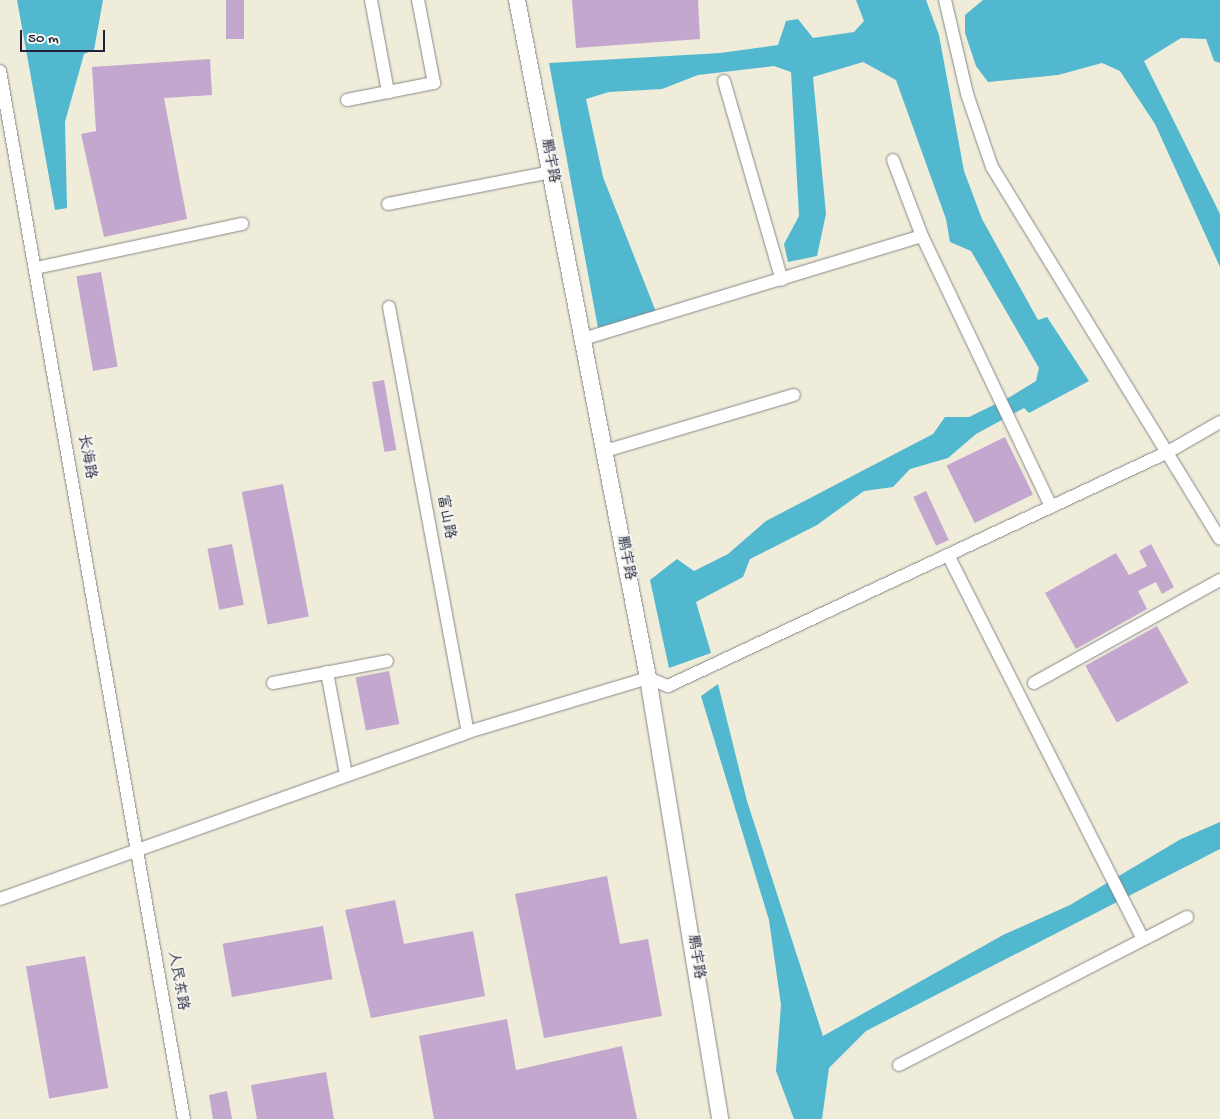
<!DOCTYPE html>
<html>
<head>
<meta charset="utf-8">
<style>
	body { margin:0 }
	#map { position:relative; width:1220px; height:1119px; overflow:hidden; background:#efecd9; font-family:"Gochi Hand","LXGW WenKai TC",sans-serif }
	div>[style] { position:absolute }
	[style*='--x'] { left:calc(var(--x)*1px); top:calc(var(--y)*1px); width:calc(var(--w)*1px); rotate:calc(var(--a)*1deg) }
	.water>* { inset:0; background:#52b8d0 }
	.building>* { inset:0; background:#c4a7ce; transform-origin:0 0 }
	.roads { filter:drop-shadow(0 0 1px #88878a) drop-shadow(0 0 1px #88878a) }
	.minor>* { height:12px; margin:-6px; padding:0 6px; transform-origin:6px; border-radius:6px; background:#fff }
	.major>* { height:16px; margin:-8px; padding:0 8px; transform-origin:8px; border-radius:8px; background:#fff }
	span { translate:-50% -50%; white-space:nowrap; text-align:center; line-height:1.15; -webkit-text-stroke:4px #f6f6f2; paint-order:stroke }
	.street-label { font-size:15px; color:#22223b }
	.scale { position:absolute; left:20px; top:30px; width:85px; height:22px; box-sizing:border-box; border:2px solid #22223b; border-top:0; padding-left:6px; font-size:15px; line-height:18px; white-space:nowrap; color:#22223b; -webkit-text-stroke:4px #f6f6f2; paint-order:stroke }
</style>
</head>
<body>
<div id="map">
	<div class="water">
		<div style="clip-path:polygon(17px 0,103px 0,94px 50px,84px 54px,65px 122px,67px 208px,55px 210px)"></div>
		<div style="clip-path:polygon(856px 0,926px 0,939px 35px,964px 171px,982px 219px,1038px 320px,1047px 317px,1089px 381px,1029px 413px,1024px 408px,976px 434px,948px 458px,910px 469px,893px 487px,864px 491px,817px 525px,750px 559px,743px 577px,696px 602px,711px 653px,669px 668px,650px 580px,677px 559px,694px 571px,728px 554px,766px 521px,933px 434px,945px 417px,969px 417px,1010px 397px,1036px 381px,1039px 368px,971px 251px,950px 242px,946px 219px,896px 80px,863px 62px,813px 77px,826px 214px,817px 256px,788px 262px,784px 244px,799px 216px,791px 72px,774px 66px,698px 75px,662px 89px,609px 92px,586px 99px,603px 177px,656px 312px,598px 328px,549px 63px,720px 53px,778px 45px,786px 21px,798px 19px,813px 38px,854px 32px,864px 21px)"></div>
		<div style="clip-path:polygon(983px 0,1220px 0,1220px 63px,1214px 61px,1206px 39px,1181px 38px,1144px 61px,1220px 214px,1220px 267px,1155px 124px,1120px 71px,1102px 63px,1058px 75px,988px 82px,976px 66px,965px 33px,965px 15px)"></div>
		<div style="clip-path:polygon(718px 684px,747px 801px,823px 1036px,1003px 935px,1070px 905px,1181px 839px,1220px 822px,1220px 849px,866px 1031px,829px 1068px,822px 1119px,794px 1119px,776px 1071px,781px 1005px,769px 920px,701px 696px)"></div>
	</div>
	<div class="building">
		<div style="left:226px;top:0;width:18px;height:39px"></div>
		<div style="clip-path:polygon(572px 0,698px 0,700px 39px,576px 48px)"></div>
		<div style="clip-path:polygon(210px 59px,212px 95px,164px 98px,187px 219px,104px 237px,81px 134px,96px 131px,92px 67px)"></div>
		<div style="left:101px;top:272px;width:96px;height:25px;rotate:80deg"></div>
		<div style="left:384px;top:380px;width:71px;height:12px;rotate:80deg"></div>
		<div style="left:1005px;top:437px;width:64px;height:65px;rotate:64deg"></div>
		<div style="left:283px;top:484px;width:135px;height:42px;rotate:79deg"></div>
		<div style="left:926px;top:491px;width:54px;height:14px;rotate:65deg"></div>
		<div style="left:232px;top:544px;width:62px;height:25px;rotate:79deg"></div>
		<div style="clip-path:polygon(1151px 544px,1174px 587px,1162px 594px,1156px 582px,1138px 591px,1147px 609px,1076px 649px,1045px 593px,1116px 553px,1129px 575px,1147px 566px,1139px 551px)"></div>
		<div style="left:1157px;top:626px;width:65px;height:82px;rotate:61deg"></div>
		<div style="left:389px;top:671px;width:54px;height:34px;rotate:79deg"></div>
		<div style="clip-path:polygon(607px 876px,620px 944px,648px 939px,662px 1016px,544px 1038px,515px 894px)"></div>
		<div style="clip-path:polygon(395px 900px,404px 944px,473px 931px,485px 996px,371px 1018px,345px 910px)"></div>
		<div style="left:323px;top:926px;width:54px;height:102px;rotate:80deg"></div>
		<div style="left:85px;top:956px;width:134px;height:60px;rotate:80deg"></div>
		<div style="clip-path:polygon(507px 1019px,516px 1070px,622px 1046px,637px 1119px,434px 1119px,419px 1036px)"></div>
		<div style="clip-path:polygon(326px 1072px,334px 1119px,257px 1119px,251px 1085px)"></div>
		<div style="clip-path:polygon(227px 1091px,232px 1119px,213px 1119px,209px 1095px)"></div>
	</div>
	<div class="roads">
		<div class="minor">
			<div style="--x:371;--y:0;--w:94;--a:79.5"></div>
			<div style="--x:945;--y:0;--w:97;--a:76.8"></div>
			<div style="--x:967;--y:94;--w:77;--a:71.1"></div>
			<div style="--x:992;--y:167;--w:436;--a:58.5"></div>
			<div style="--x:0;--y:71;--w:1064;--a:80.04"></div>
			<div style="--x:724;--y:81;--w:207;--a:73.8"></div>
			<div style="--x:347;--y:100;--w:89;--a:-11.1"></div>
			<div style="--x:434;--y:83;--w:85;--a:-100.9"></div>
			<div style="--x:893;--y:160;--w:81;--a:69.1"></div>
			<div style="--x:922;--y:236;--w:300;--a:64.5"></div>
			<div style="--x:388;--y:204;--w:166;--a:-11.1"></div>
			<div style="--x:36;--y:268;--w:211;--a:-12.1"></div>
			<div style="--x:389;--y:307;--w:432;--a:79.5"></div>
			<div style="--x:583;--y:339;--w:354;--a:-16.9"></div>
			<div style="--x:605;--y:451;--w:197;--a:-16.5"></div>
			<div style="--x:948;--y:555;--w:429;--a:63.1"></div>
			<div style="--x:327;--y:672;--w:105;--a:79.5"></div>
			<div style="--x:273;--y:683;--w:116;--a:-10.9"></div>
			<div style="--x:1034;--y:683;--w:213;--a:-29"></div>
			<div style="--x:0;--y:899;--w:497;--a:-19.6"></div>
			<div style="--x:468;--y:732;--w:188;--a:-16.7"></div>
			<div style="--x:648;--y:678;--w:22;--a:22"></div>
			<div style="--x:668;--y:686;--w:552;--a:-25.08"></div>
			<div style="--x:1168;--y:452;--w:60;--a:-30"></div>
			<div style="--x:899;--y:1065;--w:324;--a:-27.2"></div>
		</div>
		<div class="major">
			<div style="--x:517;--y:0;--w:691;--a:79.06"></div>
			<div style="--x:648;--y:678;--w:447;--a:80.7"></div>
		</div>
	</div>
	<div class="street-label">
		<span style="left:549px;top:161px;rotate:79deg">鹏宇路</span>
		<span style="left:86px;top:457px;rotate:80deg">长海路</span>
		<span style="left:445px;top:517px;rotate:79deg">富山路</span>
		<span style="left:625px;top:558px;rotate:79deg">鹏宇路</span>
		<span style="left:695px;top:957px;rotate:81deg">鹏宇路</span>
		<span style="left:177px;top:981px;rotate:80deg">人民东路</span>
	</div>
	<div class="scale">50 m</div>
</div>
</body>
</html>
